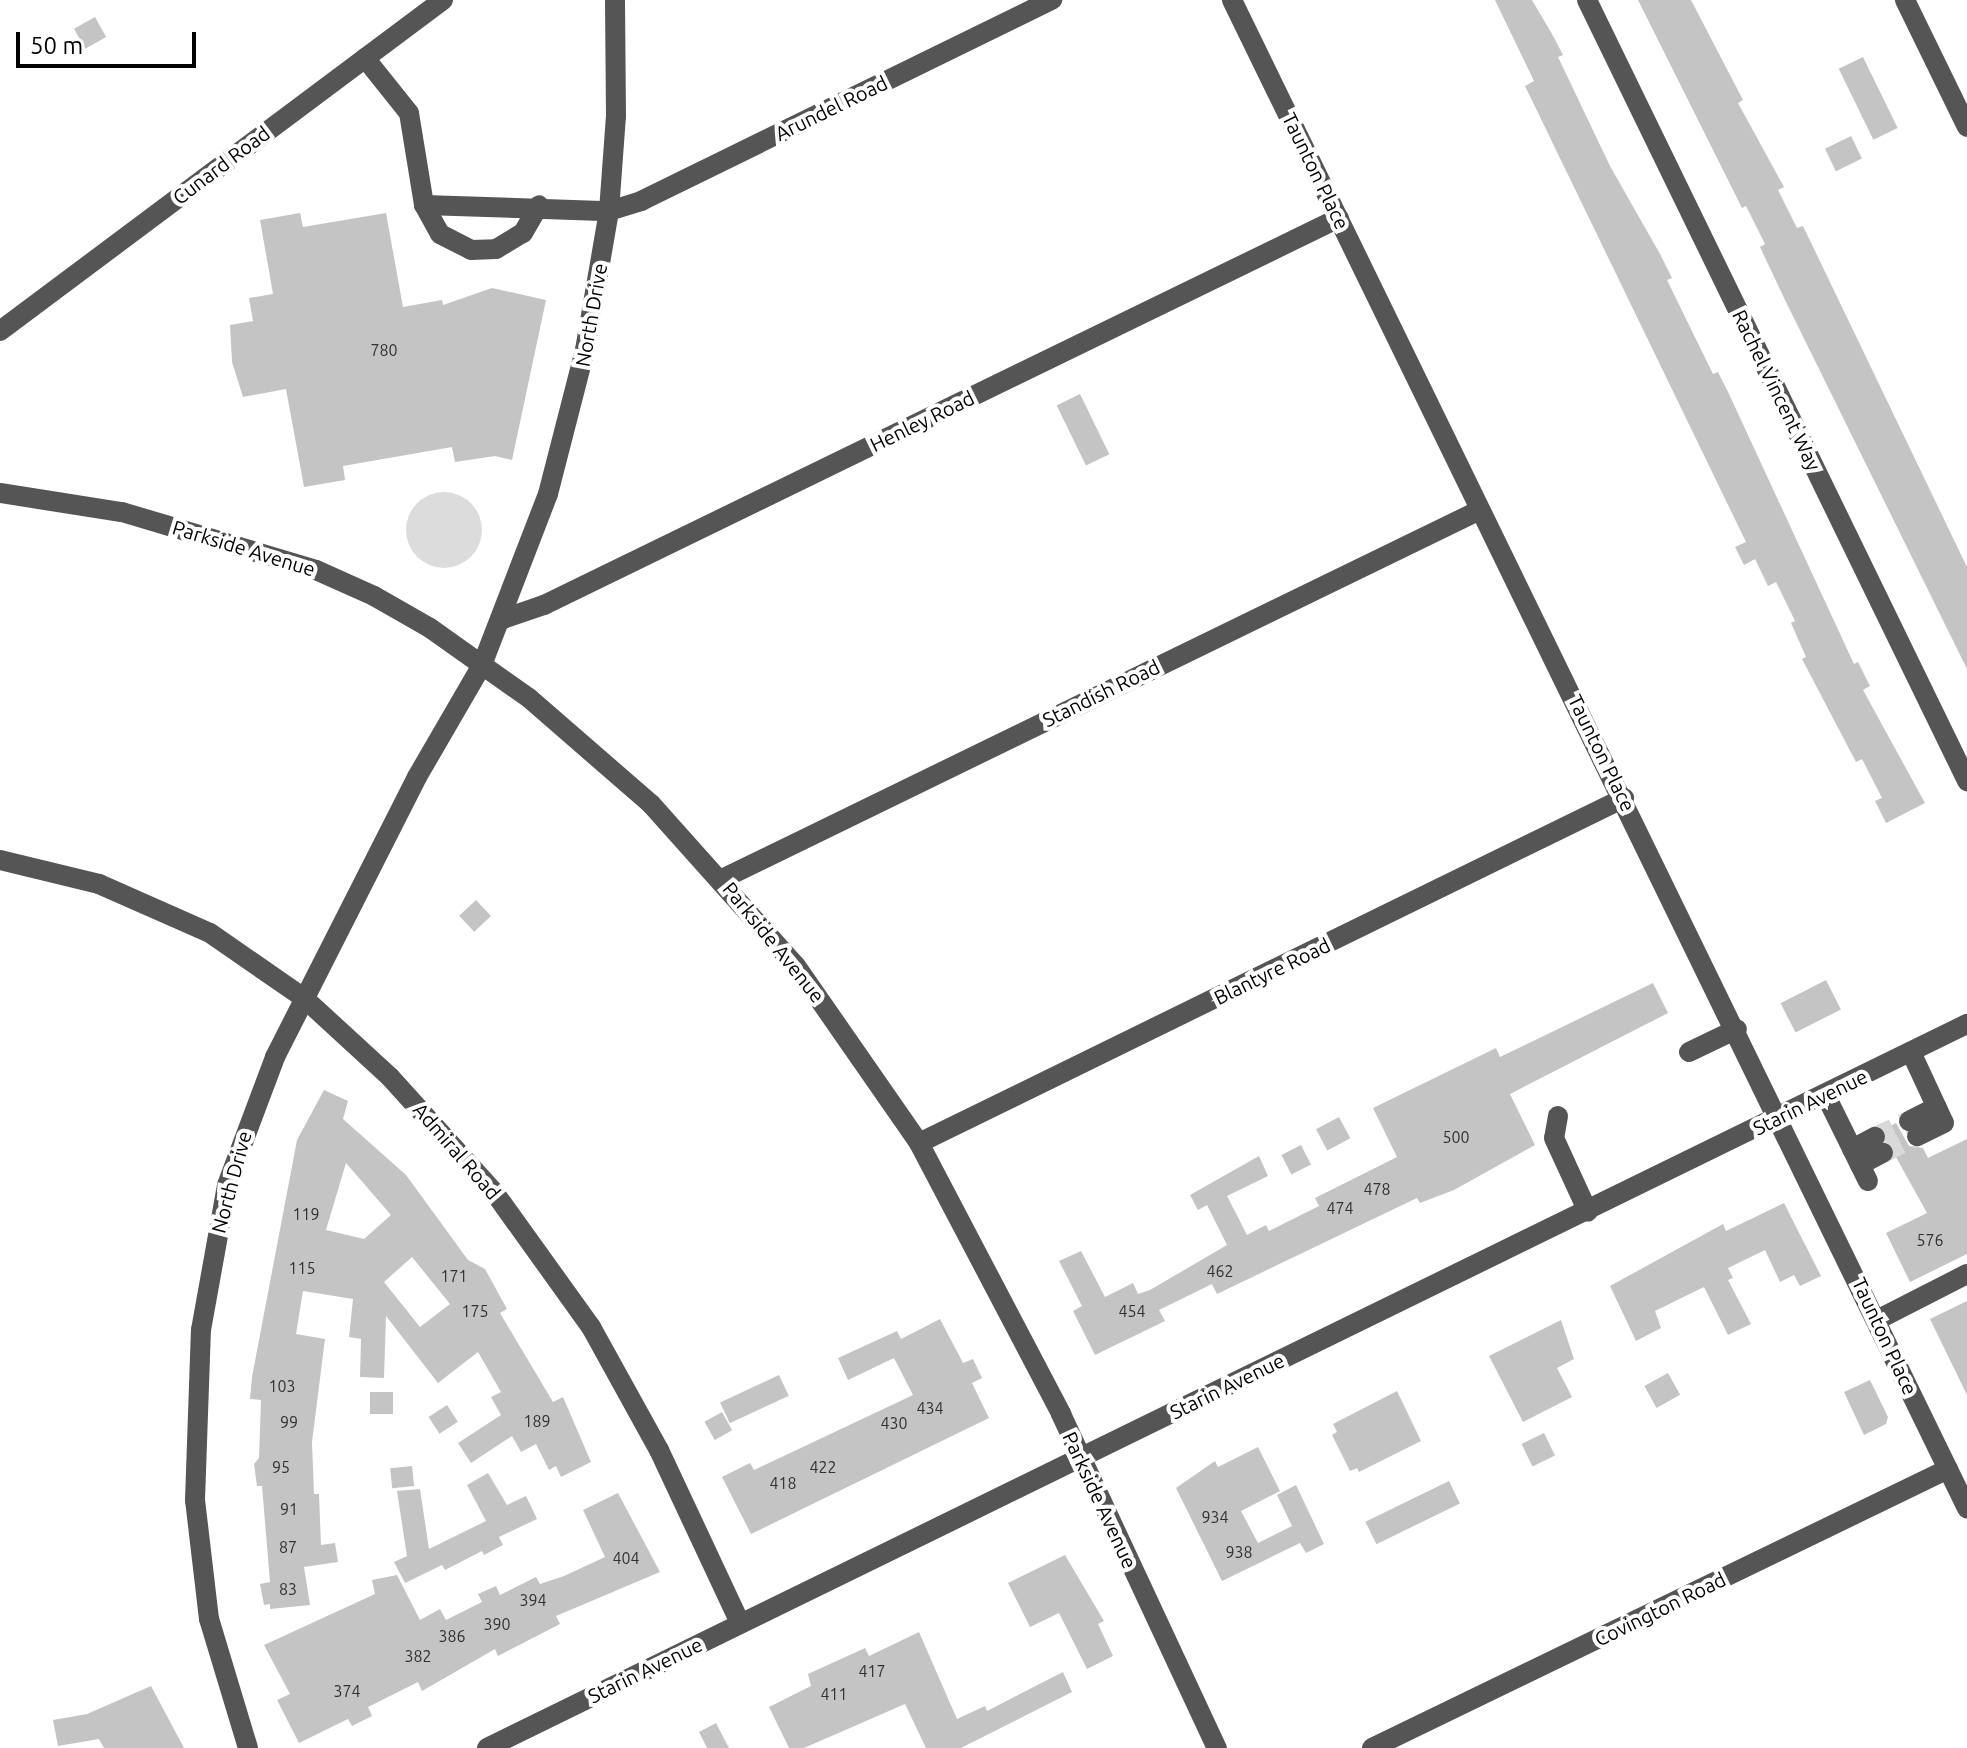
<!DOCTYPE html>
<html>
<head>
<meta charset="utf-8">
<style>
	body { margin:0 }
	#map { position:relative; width:1967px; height:1748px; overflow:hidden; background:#fff; font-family:Ubuntu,sans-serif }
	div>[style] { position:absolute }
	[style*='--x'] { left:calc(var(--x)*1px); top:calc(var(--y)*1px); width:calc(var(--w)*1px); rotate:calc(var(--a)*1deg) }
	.green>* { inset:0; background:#dcdcdc }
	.round { border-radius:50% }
	.building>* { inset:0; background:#c4c4c4; transform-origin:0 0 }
	.minor-tunnel>* { height:20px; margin-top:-10px; transform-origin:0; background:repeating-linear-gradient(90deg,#d9d9d9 0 20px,transparent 0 30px) }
	.minor>* { height:20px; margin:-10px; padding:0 10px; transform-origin:10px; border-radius:10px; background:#555 }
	span { translate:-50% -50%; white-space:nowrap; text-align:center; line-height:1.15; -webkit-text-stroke:8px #fff; paint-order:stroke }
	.number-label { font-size:16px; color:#313131 }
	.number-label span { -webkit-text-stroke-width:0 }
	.street-label { font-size:20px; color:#000 }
	.scale { position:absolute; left:16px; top:32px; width:180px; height:36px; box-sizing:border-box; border:4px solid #000; border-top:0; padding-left:10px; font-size:24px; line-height:28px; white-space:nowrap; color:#000; -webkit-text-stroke:6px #fff; paint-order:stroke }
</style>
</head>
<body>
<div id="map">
	<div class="green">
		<div class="round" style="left:406px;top:492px;width:76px;height:76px"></div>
	</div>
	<div class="building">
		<div style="clip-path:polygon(1495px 0,1532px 0,1552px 34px,1563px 55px,1558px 57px,1610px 166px,1660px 254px,1672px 278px,1667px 280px,1713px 374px,1718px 372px,1729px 394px,1854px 664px,1858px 662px,1870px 686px,1863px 690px,1925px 803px,1886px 823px,1875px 801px,1882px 798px,1862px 759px,1856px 762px,1802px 659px,1806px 657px,1791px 623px,1795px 621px,1776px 582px,1768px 586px,1755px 559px,1744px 565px,1735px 547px,1746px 542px,1525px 86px,1534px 81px)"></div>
		<div style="clip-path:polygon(1638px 0,1691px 0,1743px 100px,1738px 103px,1784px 187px,1778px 190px,1797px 228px,1803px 226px,1967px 567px,1967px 669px,1785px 300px,1760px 247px,1765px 244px,1746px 206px,1742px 208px)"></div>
		<div style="left:95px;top:17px;width:23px;height:24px;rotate:61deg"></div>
		<div style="left:1863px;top:57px;width:79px;height:27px;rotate:64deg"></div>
		<div style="left:1851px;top:136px;width:25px;height:29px;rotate:64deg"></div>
		<div style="clip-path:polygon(300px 213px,303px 227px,386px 213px,403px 307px,442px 300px,443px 305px,492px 288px,546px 300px,512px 460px,495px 456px,455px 462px,452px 447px,343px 466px,345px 480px,304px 487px,286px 389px,243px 397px,232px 362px,230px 325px,253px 321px,249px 298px,273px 294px,260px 220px)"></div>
		<div style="left:1080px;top:394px;width:67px;height:26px;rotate:64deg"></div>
		<div style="left:476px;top:900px;width:22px;height:23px;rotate:47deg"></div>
		<div style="left:1826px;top:980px;width:33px;height:51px;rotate:63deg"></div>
		<div style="clip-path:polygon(1653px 983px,1668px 1013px,1510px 1094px,1535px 1145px,1454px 1190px,1420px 1203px,1417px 1198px,1217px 1294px,1212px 1284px,1159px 1310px,1165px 1321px,1095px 1355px,1073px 1311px,1082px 1306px,1059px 1261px,1081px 1251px,1105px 1297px,1133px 1283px,1138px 1294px,1150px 1290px,1227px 1245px,1207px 1205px,1198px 1210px,1190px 1195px,1259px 1156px,1268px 1176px,1227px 1196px,1247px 1235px,1266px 1225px,1269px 1231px,1319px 1206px,1315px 1198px,1397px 1157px,1373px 1108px,1496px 1048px,1500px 1057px)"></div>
		<div style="clip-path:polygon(evenodd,324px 1090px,348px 1101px,343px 1119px,406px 1175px,468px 1260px,485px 1269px,507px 1309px,500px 1313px,553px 1402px,563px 1397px,591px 1462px,561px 1477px,556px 1466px,549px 1470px,536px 1444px,521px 1452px,512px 1436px,471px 1463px,458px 1443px,501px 1415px,491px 1397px,501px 1392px,478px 1352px,438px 1383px,386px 1316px,384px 1378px,360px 1377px,361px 1339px,349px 1337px,353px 1299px,303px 1291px,296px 1334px,325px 1339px,312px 1442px,314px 1494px,319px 1494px,321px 1545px,335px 1543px,338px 1562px,304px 1567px,310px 1605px,270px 1609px,270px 1604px,264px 1605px,260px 1584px,270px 1582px,262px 1486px,257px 1486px,254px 1464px,259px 1458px,261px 1400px,250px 1399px,252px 1377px,297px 1140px,324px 1090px,346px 1163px,391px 1215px,364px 1239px,326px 1230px,346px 1163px,324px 1090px,412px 1257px,450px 1304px,420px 1327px,384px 1282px,412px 1257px)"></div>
		<div style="left:1339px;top:1117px;width:24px;height:26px;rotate:62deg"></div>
		<div style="clip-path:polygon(1896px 1123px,1909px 1146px,1923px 1148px,1928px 1158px,1967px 1139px,1967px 1254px,1910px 1282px,1886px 1233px,1927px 1213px,1887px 1141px,1885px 1129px)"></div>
		<div style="left:1301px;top:1145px;width:22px;height:22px;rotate:63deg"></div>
		<div style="clip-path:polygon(1784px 1203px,1821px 1276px,1800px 1286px,1794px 1275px,1780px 1282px,1765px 1250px,1728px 1268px,1733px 1278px,1728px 1280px,1751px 1324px,1728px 1335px,1704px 1287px,1655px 1311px,1661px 1328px,1636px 1341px,1610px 1286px,1723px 1224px,1726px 1231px)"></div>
		<div style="clip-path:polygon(1967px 1301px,1967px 1395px,1930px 1319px)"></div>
		<div style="clip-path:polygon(940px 1319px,963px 1363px,973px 1359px,982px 1378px,972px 1383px,989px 1418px,751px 1534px,722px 1477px,750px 1463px,754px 1470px,913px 1395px,894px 1358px,848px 1380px,838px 1358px,897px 1331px,901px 1339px)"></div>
		<div style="clip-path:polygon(1561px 1320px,1574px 1359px,1557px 1368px,1572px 1397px,1523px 1422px,1489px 1356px)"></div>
		<div style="left:1668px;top:1373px;width:25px;height:27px;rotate:61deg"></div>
		<div style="left:779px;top:1375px;width:23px;height:65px;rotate:65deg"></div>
		<div style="clip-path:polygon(1870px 1380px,1888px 1417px,1886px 1424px,1864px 1435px,1844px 1392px)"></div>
		<div style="clip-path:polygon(1397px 1391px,1421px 1441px,1359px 1472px,1357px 1468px,1350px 1471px,1332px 1435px,1337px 1432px,1333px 1424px)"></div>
		<div style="left:393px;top:1392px;width:22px;height:23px;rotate:90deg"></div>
		<div style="left:447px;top:1405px;width:20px;height:22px;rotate:57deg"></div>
		<div style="left:722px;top:1412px;width:21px;height:20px;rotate:61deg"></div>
		<div style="left:1544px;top:1433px;width:25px;height:25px;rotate:64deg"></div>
		<div style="clip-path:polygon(1258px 1447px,1280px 1491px,1241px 1511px,1258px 1543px,1292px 1526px,1277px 1495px,1296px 1485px,1324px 1544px,1306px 1553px,1300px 1543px,1222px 1581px,1176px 1488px,1215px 1461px,1218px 1467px)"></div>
		<div style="left:412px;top:1466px;width:20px;height:22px;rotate:84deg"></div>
		<div style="clip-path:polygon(488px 1473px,507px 1505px,526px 1496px,537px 1519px,499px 1537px,503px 1545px,484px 1555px,482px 1551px,445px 1570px,442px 1565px,405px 1583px,394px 1562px,407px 1556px,397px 1491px,420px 1489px,429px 1549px,486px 1521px,467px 1485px)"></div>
		<div style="left:1449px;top:1481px;width:25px;height:93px;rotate:64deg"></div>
		<div style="clip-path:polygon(618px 1493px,660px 1572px,556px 1616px,560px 1624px,498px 1656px,495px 1649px,422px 1691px,418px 1682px,368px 1707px,372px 1716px,352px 1726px,348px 1719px,299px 1743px,277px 1700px,290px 1694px,264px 1645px,375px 1594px,372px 1580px,397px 1575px,420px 1620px,440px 1609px,446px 1620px,482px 1602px,478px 1594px,496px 1586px,500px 1595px,536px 1577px,540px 1584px,564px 1576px,605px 1557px,583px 1510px)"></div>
		<div style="clip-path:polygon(1065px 1555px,1104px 1621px,1098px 1624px,1113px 1656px,1087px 1669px,1059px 1613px,1030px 1627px,1008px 1583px)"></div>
		<div style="clip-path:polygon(919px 1632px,957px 1719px,985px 1706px,987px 1711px,1063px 1672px,1072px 1692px,961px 1748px,926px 1748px,905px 1704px,804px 1748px,789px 1748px,769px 1707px,811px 1686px,808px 1674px,865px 1648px,869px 1656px)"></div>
		<div style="clip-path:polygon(151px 1686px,184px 1748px,104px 1748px,99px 1739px,58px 1746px,53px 1720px,87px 1714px)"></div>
		<div style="clip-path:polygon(716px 1723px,729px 1748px,707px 1748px,699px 1732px)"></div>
	</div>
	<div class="minor-tunnel">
		<div style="--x:1875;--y:1137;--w:38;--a:-25"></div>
		<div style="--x:1883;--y:1153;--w:38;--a:-27"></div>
	</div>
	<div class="minor">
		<div style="--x:1232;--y:0;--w:1678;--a:64.02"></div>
		<div style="--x:1587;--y:0;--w:869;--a:64.05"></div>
		<div style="--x:1905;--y:0;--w:141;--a:64"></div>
		<div style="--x:365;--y:58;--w:70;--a:51.3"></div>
		<div style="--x:409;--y:113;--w:93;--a:80.7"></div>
		<div style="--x:424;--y:205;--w:33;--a:61"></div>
		<div style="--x:440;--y:234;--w:35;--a:27"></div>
		<div style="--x:471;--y:250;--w:25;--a:-2"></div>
		<div style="--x:496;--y:249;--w:31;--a:-31"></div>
		<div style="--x:523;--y:233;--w:32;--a:-60"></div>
		<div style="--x:424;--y:205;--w:185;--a:1.9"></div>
		<div style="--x:609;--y:211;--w:34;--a:-17"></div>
		<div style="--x:641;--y:201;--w:458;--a:-26.1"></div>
		<div style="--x:0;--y:331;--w:553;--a:-36.77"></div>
		<div style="--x:0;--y:493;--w:123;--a:8.9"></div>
		<div style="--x:122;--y:512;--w:202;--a:16.6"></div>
		<div style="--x:316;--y:570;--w:64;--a:24.1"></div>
		<div style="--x:374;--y:596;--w:64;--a:29.7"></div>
		<div style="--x:430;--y:628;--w:121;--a:35.3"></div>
		<div style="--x:529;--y:698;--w:162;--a:41"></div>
		<div style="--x:651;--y:804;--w:217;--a:48.2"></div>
		<div style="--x:796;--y:966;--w:216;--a:55.2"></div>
		<div style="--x:919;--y:1143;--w:306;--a:62.3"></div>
		<div style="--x:1061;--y:1414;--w:369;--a:65"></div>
		<div style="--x:503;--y:619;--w:43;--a:-18.9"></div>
		<div style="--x:544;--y:605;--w:884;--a:-25.96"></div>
		<div style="--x:0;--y:860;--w:102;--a:13.6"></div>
		<div style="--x:99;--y:884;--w:121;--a:23.8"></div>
		<div style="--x:210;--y:933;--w:114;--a:34.7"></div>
		<div style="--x:304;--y:998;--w:117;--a:42.6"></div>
		<div style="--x:390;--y:1077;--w:155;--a:47.9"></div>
		<div style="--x:494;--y:1192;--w:166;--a:54.3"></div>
		<div style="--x:591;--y:1327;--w:141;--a:61.1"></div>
		<div style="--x:659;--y:1450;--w:191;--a:64.9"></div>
		<div style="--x:722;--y:879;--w:843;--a:-25.96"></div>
		<div style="--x:1689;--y:1052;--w:53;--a:-25.6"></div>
		<div style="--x:1911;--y:1052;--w:78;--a:65.1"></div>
		<div style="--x:1944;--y:1123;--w:30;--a:154"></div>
		<div style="--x:1825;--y:1094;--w:97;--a:63.7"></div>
		<div style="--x:1558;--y:1116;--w:22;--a:100"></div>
		<div style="--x:1554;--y:1138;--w:81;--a:65.3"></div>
		<div style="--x:1909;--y:1121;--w:31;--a:-27"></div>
		<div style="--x:919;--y:1143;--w:785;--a:-26.08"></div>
		<div style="--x:1852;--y:1149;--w:26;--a:-28"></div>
		<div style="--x:1860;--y:1165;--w:26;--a:-28"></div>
		<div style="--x:1877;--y:1320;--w:101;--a:-27.1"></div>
		<div style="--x:248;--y:1748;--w:135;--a:-106.8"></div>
		<div style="--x:209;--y:1619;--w:120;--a:-96.7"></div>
		<div style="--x:195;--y:1500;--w:170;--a:-88"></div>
		<div style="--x:201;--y:1330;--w:147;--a:-79.8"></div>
		<div style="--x:227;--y:1185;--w:137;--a:-69.4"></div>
		<div style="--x:275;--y:1057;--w:314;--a:-63.1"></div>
		<div style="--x:417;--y:777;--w:129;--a:-59.9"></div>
		<div style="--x:482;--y:665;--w:183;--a:-68.9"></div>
		<div style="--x:548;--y:494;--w:149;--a:-75.6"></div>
		<div style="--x:585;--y:350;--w:141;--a:-80.2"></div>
		<div style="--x:609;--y:211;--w:95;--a:-85.8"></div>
		<div style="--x:616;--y:116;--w:116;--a:-90.5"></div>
		<div style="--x:487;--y:1748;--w:1648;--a:-26.07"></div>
		<div style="--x:1372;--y:1748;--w:640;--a:-25.84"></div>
	</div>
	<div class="number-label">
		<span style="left:384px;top:350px">780</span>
		<span style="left:1456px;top:1137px">500</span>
		<span style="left:1377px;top:1189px">478</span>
		<span style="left:1340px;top:1208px">474</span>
		<span style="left:306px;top:1214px">119</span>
		<span style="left:1930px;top:1240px">576</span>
		<span style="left:302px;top:1268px">115</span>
		<span style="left:1220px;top:1271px">462</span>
		<span style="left:454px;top:1276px">171</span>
		<span style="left:475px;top:1311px">175</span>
		<span style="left:1132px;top:1311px">454</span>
		<span style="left:282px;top:1386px">103</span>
		<span style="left:930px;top:1408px">434</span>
		<span style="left:537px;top:1421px">189</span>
		<span style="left:289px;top:1422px">99</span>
		<span style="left:894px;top:1423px">430</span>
		<span style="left:281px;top:1467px">95</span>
		<span style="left:823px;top:1467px">422</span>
		<span style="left:783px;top:1483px">418</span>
		<span style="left:289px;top:1509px">91</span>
		<span style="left:1215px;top:1517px">934</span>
		<span style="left:288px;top:1547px">87</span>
		<span style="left:1239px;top:1552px">938</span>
		<span style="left:626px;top:1558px">404</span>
		<span style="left:288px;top:1589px">83</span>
		<span style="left:533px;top:1600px">394</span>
		<span style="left:497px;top:1624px">390</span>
		<span style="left:452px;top:1636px">386</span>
		<span style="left:418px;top:1656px">382</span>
		<span style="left:872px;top:1671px">417</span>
		<span style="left:347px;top:1691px">374</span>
		<span style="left:834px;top:1694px">411</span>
	</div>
	<div class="street-label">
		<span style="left:831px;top:108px;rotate:-26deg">Arundel Road</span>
		<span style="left:221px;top:165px;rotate:-37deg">Cunard Road</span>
		<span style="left:1316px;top:171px;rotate:64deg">Taunton Place</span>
		<span style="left:591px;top:315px;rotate:-80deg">North Drive</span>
		<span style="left:1777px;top:390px;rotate:64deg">Rachel Vincent Way</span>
		<span style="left:922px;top:421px;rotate:-26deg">Henley Road</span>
		<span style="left:244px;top:548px;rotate:17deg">Parkside Avenue</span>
		<span style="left:1101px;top:693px;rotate:-26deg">Standish Road</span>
		<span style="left:1602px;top:753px;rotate:64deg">Taunton Place</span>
		<span style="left:774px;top:942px;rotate:51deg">Parkside Avenue</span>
		<span style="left:1272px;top:971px;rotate:-26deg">Blantyre Road</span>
		<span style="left:1810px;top:1102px;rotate:-26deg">Starin Avenue</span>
		<span style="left:457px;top:1151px;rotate:49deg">Admiral Road</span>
		<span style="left:231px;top:1182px;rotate:-75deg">North Drive</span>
		<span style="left:1885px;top:1336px;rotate:65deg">Taunton Place</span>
		<span style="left:1227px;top:1386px;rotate:-26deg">Starin Avenue</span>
		<span style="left:1100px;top:1500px;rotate:65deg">Parkside Avenue</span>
		<span style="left:1660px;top:1609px;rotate:-26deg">Covington Road</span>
		<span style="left:645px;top:1670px;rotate:-26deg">Starin Avenue</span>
	</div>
	<div class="scale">50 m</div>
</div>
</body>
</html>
